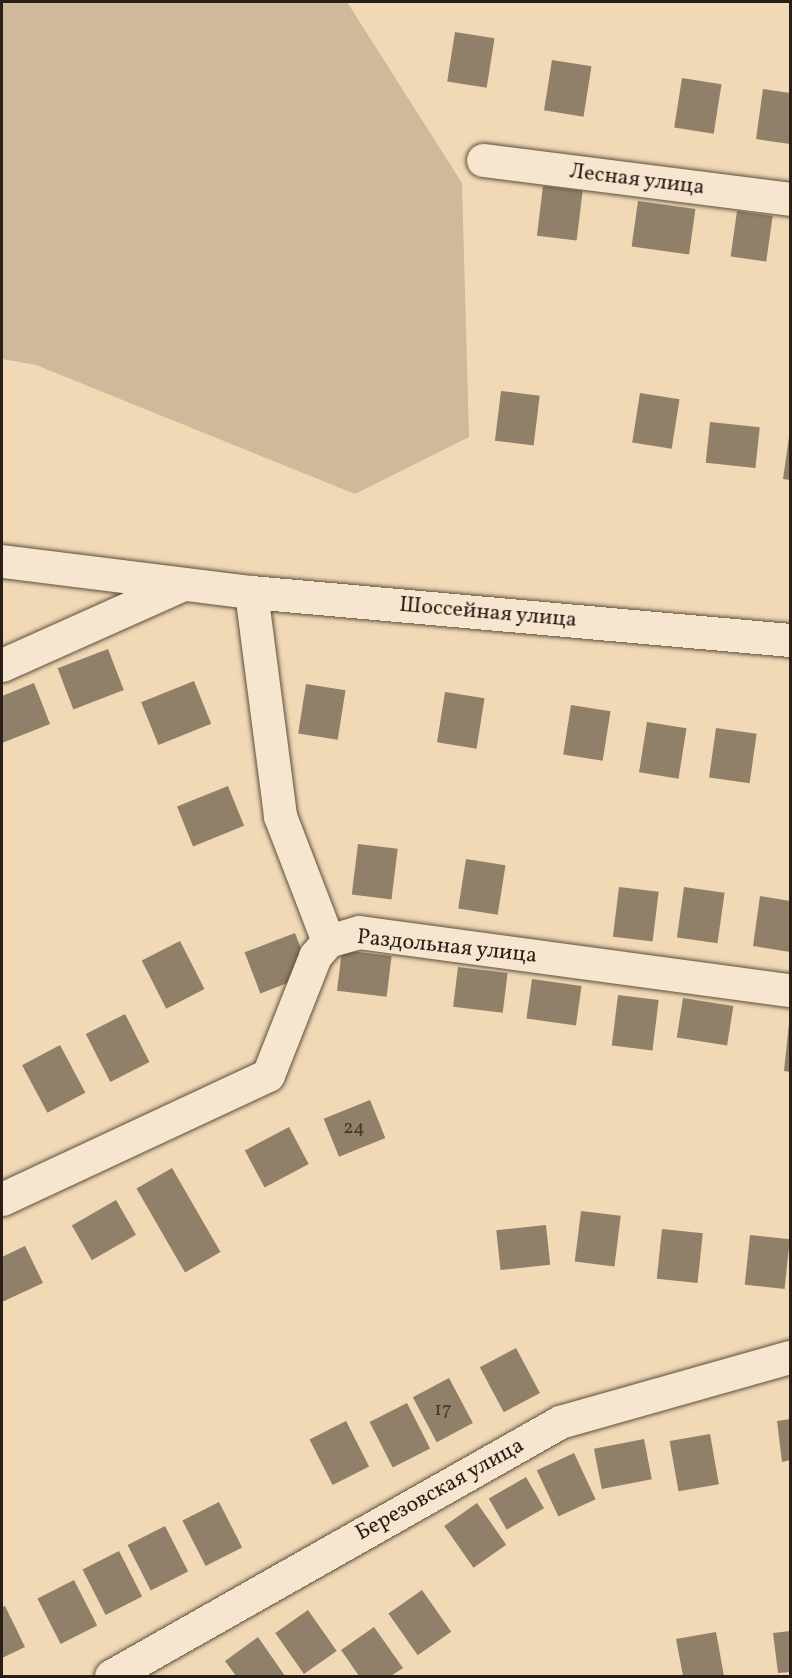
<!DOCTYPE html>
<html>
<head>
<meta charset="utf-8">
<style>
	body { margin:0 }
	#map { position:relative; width:792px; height:1678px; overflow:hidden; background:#f1d9b5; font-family:Vollkorn,serif }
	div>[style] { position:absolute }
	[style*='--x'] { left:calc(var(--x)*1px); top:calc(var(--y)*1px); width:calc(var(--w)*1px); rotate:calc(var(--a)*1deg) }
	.green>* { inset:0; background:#cfb99a }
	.building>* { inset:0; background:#918069; transform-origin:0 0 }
	.roads { filter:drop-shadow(0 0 2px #5c4e3e) drop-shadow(0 0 2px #5c4e3e) }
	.minor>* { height:33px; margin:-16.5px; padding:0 16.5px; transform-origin:16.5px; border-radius:16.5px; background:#f6e6cf }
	span { translate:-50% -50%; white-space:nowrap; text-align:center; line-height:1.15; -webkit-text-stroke:6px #f6e6cf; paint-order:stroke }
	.number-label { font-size:20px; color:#44372c }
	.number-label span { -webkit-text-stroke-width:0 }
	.street-label { font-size:22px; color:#2a1f17 }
	.frame { position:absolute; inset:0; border:3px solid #2a1f17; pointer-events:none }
</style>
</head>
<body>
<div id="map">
	<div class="green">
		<div style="clip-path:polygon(2px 2px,347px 2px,462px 183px,469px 437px,355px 494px,36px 365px,2px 359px)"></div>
	</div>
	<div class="building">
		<div style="left:455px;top:32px;width:40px;height:50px;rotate:9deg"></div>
		<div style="left:552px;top:60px;width:40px;height:51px;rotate:9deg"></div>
		<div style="left:682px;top:78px;width:40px;height:50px;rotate:9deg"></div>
		<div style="clip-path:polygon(763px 89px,790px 93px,790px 144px,756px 139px)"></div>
		<div style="left:543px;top:186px;width:40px;height:50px;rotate:7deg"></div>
		<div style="left:638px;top:201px;width:58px;height:46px;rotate:8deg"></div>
		<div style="left:737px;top:211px;width:36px;height:46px;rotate:8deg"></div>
		<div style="left:501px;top:391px;width:39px;height:50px;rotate:7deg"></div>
		<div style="left:640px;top:393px;width:40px;height:50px;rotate:9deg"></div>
		<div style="left:710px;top:422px;width:50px;height:41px;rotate:6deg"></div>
		<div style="clip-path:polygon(789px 437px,790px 437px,790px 480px,783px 479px)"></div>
		<div style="left:108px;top:649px;width:44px;height:54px;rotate:69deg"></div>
		<div style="left:194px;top:681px;width:46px;height:57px;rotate:68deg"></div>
		<div style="clip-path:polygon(34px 683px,50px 724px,2px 743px,2px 696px)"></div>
		<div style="left:306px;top:684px;width:40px;height:50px;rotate:9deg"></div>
		<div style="left:445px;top:692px;width:40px;height:51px;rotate:9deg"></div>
		<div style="left:571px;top:705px;width:40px;height:50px;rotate:9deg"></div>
		<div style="left:647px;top:722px;width:40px;height:51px;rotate:9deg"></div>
		<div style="left:716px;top:728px;width:41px;height:50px;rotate:8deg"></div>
		<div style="left:228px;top:786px;width:43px;height:55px;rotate:68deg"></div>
		<div style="left:358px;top:844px;width:40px;height:51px;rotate:7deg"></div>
		<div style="left:466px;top:859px;width:40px;height:50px;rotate:9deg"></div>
		<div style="left:619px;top:887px;width:40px;height:50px;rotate:7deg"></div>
		<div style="left:684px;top:887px;width:41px;height:51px;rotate:8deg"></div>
		<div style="clip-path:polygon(760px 896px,790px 901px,790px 952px,753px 946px)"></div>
		<div style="left:295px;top:933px;width:44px;height:54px;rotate:69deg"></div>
		<div style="left:180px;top:941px;width:54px;height:43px;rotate:63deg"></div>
		<div style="left:342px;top:950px;width:50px;height:41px;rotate:7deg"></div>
		<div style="left:458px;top:967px;width:50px;height:40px;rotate:7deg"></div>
		<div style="left:532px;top:979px;width:50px;height:40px;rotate:8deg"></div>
		<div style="left:618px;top:995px;width:41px;height:51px;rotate:7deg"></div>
		<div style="left:683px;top:998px;width:51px;height:40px;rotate:9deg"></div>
		<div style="left:125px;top:1014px;width:54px;height:44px;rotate:63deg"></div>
		<div style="clip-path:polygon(789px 1023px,790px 1023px,790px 1072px,784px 1071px)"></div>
		<div style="left:60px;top:1045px;width:54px;height:43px;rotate:62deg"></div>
		<div style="left:370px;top:1100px;width:41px;height:50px;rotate:68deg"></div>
		<div style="left:289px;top:1127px;width:42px;height:50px;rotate:62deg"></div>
		<div style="left:172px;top:1168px;width:97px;height:41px;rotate:60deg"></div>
		<div style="left:116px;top:1200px;width:40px;height:51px;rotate:60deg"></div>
		<div style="left:581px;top:1211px;width:40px;height:51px;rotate:7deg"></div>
		<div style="left:546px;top:1225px;width:40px;height:50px;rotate:84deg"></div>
		<div style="left:662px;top:1229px;width:41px;height:50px;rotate:6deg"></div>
		<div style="left:750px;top:1235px;width:40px;height:50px;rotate:6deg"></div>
		<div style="clip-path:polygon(25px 1246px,43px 1283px,2px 1302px,2px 1257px)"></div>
		<div style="left:516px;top:1348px;width:51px;height:41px;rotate:62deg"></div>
		<div style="left:449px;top:1378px;width:51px;height:41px;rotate:62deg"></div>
		<div style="left:407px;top:1403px;width:51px;height:42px;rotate:63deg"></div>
		<div style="clip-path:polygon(790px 1419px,790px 1460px,782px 1462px,777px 1421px)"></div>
		<div style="left:346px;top:1421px;width:51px;height:41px;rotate:63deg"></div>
		<div style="left:710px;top:1434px;width:51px;height:41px;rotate:80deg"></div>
		<div style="left:644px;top:1439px;width:41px;height:51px;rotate:79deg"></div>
		<div style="left:574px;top:1453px;width:51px;height:41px;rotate:65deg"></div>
		<div style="left:526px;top:1477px;width:36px;height:43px;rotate:60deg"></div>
		<div style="left:219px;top:1502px;width:51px;height:41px;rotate:63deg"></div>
		<div style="left:477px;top:1503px;width:51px;height:40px;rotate:55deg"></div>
		<div style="left:165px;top:1526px;width:51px;height:42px;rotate:63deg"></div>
		<div style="left:119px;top:1551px;width:51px;height:41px;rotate:63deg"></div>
		<div style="left:74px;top:1580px;width:51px;height:41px;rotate:63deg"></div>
		<div style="left:422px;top:1590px;width:51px;height:41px;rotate:55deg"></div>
		<div style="clip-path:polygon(5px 1606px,25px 1647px,2px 1658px,2px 1607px)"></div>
		<div style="left:308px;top:1610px;width:50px;height:40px;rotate:55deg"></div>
		<div style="clip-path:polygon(374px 1627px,403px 1668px,391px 1676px,359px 1676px,341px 1650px)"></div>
		<div style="clip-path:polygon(790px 1631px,790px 1672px,778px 1673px,773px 1633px)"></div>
		<div style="clip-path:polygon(716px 1632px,724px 1676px,683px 1676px,676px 1639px)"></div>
		<div style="clip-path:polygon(258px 1637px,285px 1676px,236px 1676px,225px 1661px)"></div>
	</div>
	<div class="roads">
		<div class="minor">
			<div style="--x:483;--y:160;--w:309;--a:7.2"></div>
			<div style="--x:2;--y:561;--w:251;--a:7.1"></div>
			<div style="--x:251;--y:592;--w:541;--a:5.09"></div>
			<div style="--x:251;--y:592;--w:226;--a:82.6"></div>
			<div style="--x:280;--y:816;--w:134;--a:69"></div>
			<div style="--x:2;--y:665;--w:198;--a:-24.1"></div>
			<div style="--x:2;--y:1199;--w:293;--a:-25"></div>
			<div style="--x:268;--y:1075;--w:128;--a:-68.4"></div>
			<div style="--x:315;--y:956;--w:20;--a:-49"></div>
			<div style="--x:328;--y:941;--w:32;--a:-16"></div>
			<div style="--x:359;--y:932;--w:435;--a:7.7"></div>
			<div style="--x:111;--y:1676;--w:516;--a:-29.5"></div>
			<div style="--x:560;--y:1422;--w:239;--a:-15.8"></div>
		</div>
	</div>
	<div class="number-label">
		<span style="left:354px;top:1128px">24</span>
		<span style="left:443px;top:1410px">17</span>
	</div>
	<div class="street-label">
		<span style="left:637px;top:180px;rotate:7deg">Лесная улица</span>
		<span style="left:488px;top:613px;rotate:5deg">Шоссейная улица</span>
		<span style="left:447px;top:947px;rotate:6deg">Раздольная улица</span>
		<span style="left:440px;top:1490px;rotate:-29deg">Березовская улица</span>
	</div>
	<div class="frame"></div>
</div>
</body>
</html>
